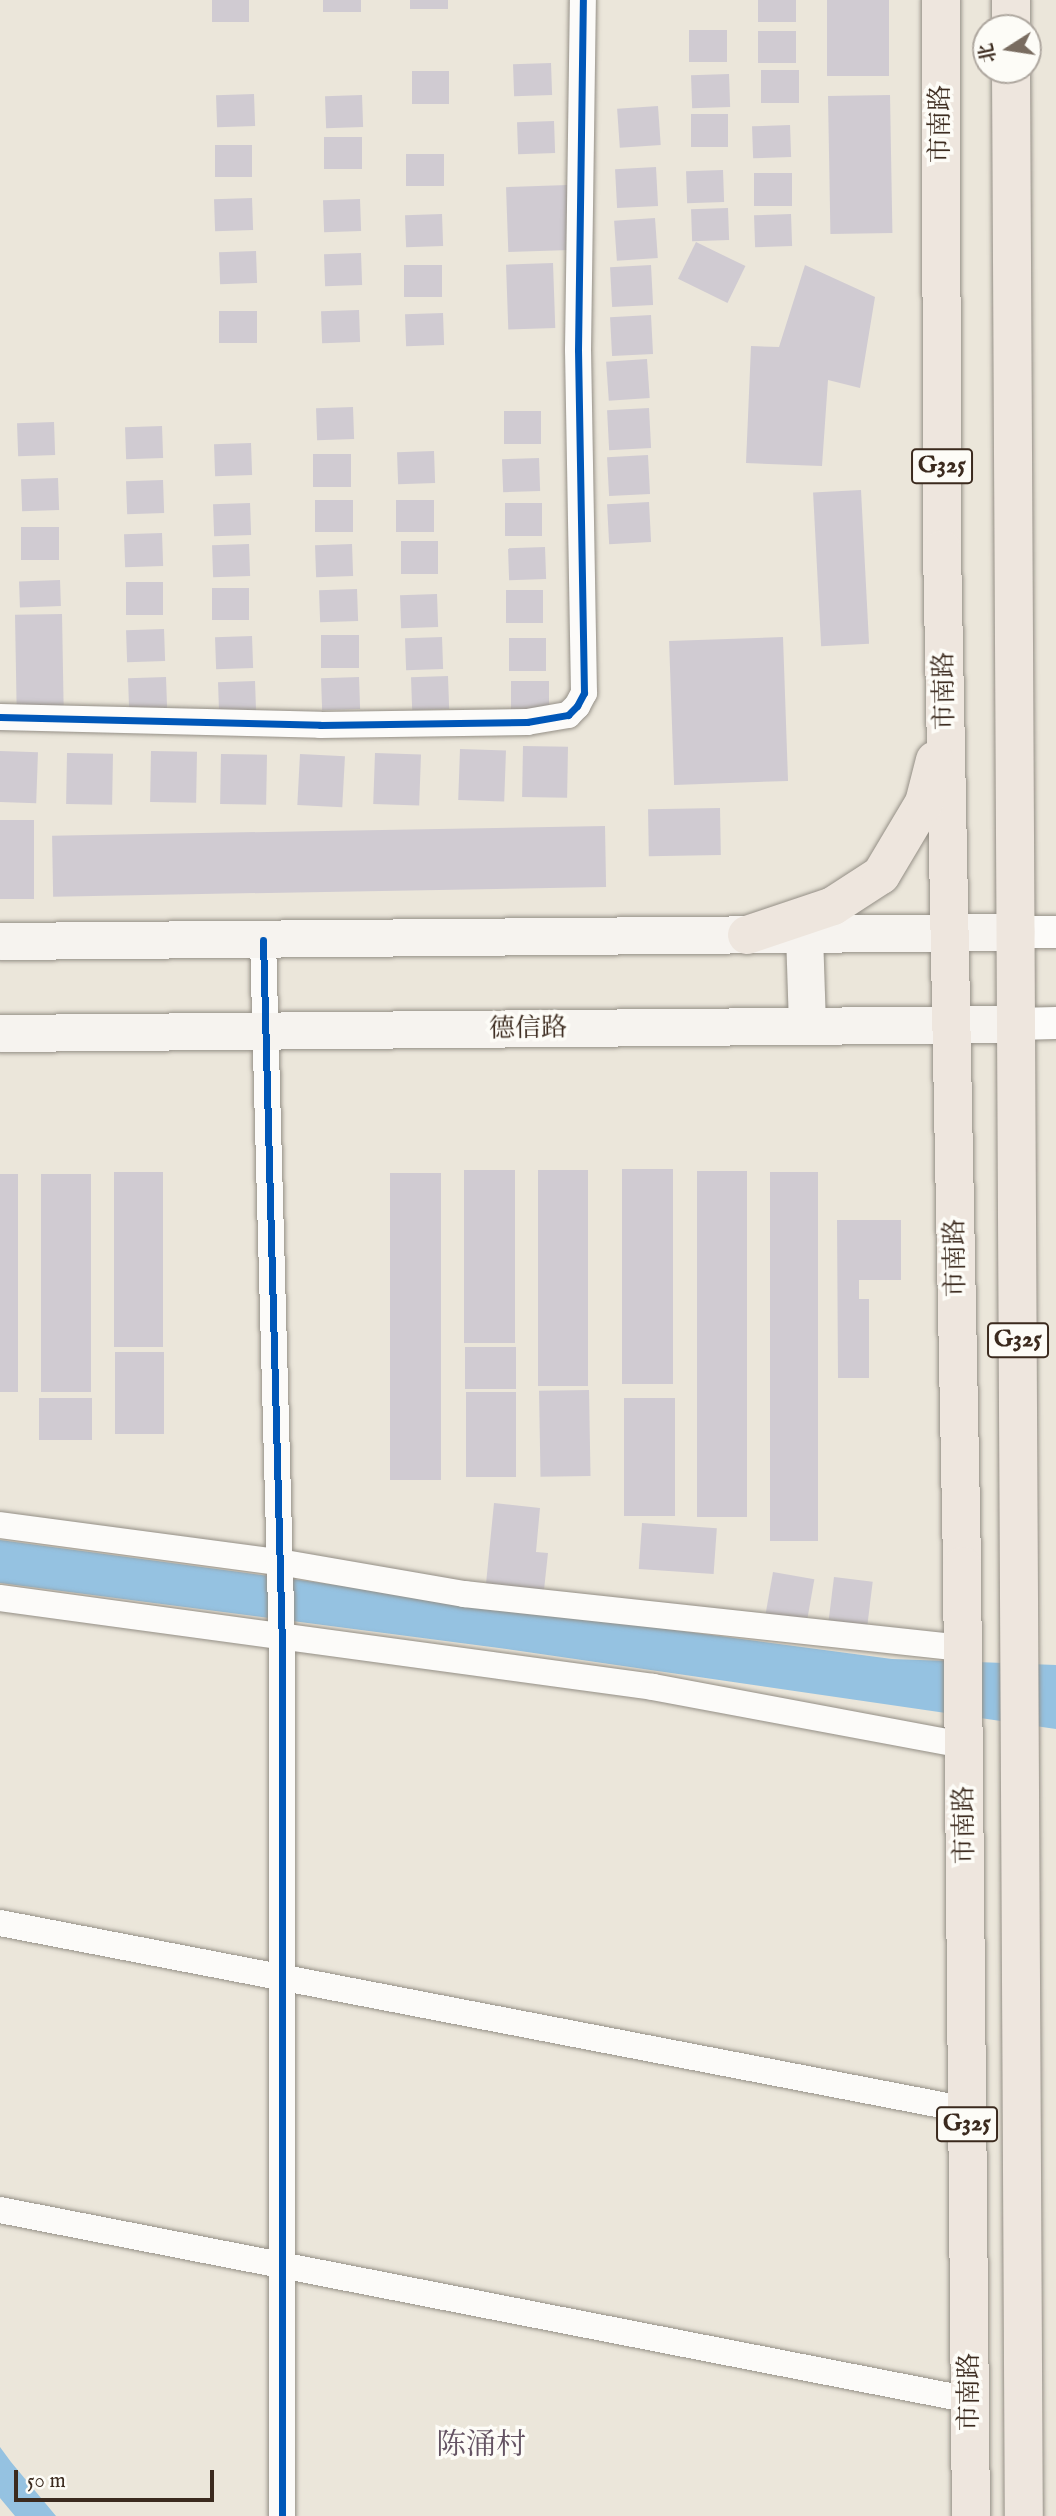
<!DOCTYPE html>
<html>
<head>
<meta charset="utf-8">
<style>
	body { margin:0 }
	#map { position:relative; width:1056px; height:2516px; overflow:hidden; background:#ebe6da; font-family:"IM FELL English","Noto Serif SC",serif }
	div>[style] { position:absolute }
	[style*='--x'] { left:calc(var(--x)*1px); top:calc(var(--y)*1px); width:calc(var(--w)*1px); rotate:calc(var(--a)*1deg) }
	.water>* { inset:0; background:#95c2e1 }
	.building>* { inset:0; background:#d0cbd2; transform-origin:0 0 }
	.roads { filter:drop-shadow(0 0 2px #948f86) drop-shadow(0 0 2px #948f86) }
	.minor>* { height:26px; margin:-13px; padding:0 13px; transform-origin:13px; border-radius:13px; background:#fcfbf9 }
	.tertiary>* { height:32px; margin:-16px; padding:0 16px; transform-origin:16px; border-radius:16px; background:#fcfbf9 }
	.secondary>* { height:37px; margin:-18.5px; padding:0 18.5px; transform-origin:18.5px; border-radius:18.5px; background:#f6f3ef }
	.trunk>* { height:38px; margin:-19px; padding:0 19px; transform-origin:19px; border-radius:19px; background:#eee6de }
	.cycleway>* { height:7px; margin:-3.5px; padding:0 3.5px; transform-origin:3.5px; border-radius:3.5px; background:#0057b8 }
	span { translate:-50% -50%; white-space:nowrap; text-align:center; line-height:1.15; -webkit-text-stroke:7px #fdfcf7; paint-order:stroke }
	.shield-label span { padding:2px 5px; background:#fdfcf7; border:2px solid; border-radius:5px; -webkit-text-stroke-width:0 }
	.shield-label { font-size:24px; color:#3b2a1e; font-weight:700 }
	.street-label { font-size:26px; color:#3b2a1e }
	.quarter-label { font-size:30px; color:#645363 }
	.north { position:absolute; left:972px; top:14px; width:70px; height:70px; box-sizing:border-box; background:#fdfcf7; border:2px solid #afa8a0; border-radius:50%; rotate:258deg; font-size:19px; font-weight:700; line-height:28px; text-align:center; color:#3b2a1e }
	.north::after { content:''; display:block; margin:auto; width:24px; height:32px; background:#796c60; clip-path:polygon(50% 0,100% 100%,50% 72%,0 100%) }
	.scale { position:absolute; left:14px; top:2470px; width:200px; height:32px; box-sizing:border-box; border:4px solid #3b2a1e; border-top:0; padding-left:9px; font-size:21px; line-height:24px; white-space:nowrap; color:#3b2a1e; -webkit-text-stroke:5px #fdfcf7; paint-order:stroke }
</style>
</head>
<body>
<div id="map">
	<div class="water">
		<div style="clip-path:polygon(0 1540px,892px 1659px,1056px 1665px,1056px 1729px,499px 1648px,0 1583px)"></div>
		<div style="clip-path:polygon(0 2447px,11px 2462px,56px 2516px,15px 2516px,0 2498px)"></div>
	</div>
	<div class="building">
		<div style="left:212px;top:0;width:37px;height:22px"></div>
		<div style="left:323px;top:0;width:38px;height:12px"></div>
		<div style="left:410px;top:0;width:38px;height:9px"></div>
		<div style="left:758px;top:0;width:38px;height:22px"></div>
		<div style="left:827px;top:0;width:62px;height:76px"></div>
		<div style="left:689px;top:30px;width:38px;height:32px"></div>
		<div style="left:796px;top:31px;width:32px;height:38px;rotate:90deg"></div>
		<div style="left:551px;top:63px;width:32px;height:38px;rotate:88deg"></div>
		<div style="left:761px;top:70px;width:38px;height:33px"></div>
		<div style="left:412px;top:71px;width:37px;height:33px"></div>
		<div style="left:729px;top:74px;width:33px;height:38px;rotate:88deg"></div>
		<div style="left:254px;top:94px;width:32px;height:38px;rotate:88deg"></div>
		<div style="left:362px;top:95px;width:32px;height:37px;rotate:88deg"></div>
		<div style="left:890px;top:95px;width:138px;height:62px;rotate:89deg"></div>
		<div style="left:658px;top:106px;width:39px;height:41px;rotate:86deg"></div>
		<div style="left:691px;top:114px;width:37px;height:33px"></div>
		<div style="left:554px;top:121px;width:32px;height:37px;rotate:88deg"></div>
		<div style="left:790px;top:125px;width:32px;height:38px;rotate:88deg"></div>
		<div style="left:324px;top:137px;width:38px;height:32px"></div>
		<div style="left:252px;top:145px;width:32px;height:37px;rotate:90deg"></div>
		<div style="left:444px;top:154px;width:32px;height:38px;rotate:90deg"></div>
		<div style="left:656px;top:167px;width:39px;height:41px;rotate:87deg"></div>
		<div style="left:723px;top:170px;width:32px;height:37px;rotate:88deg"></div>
		<div style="left:754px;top:173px;width:38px;height:33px"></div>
		<div style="left:568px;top:185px;width:65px;height:62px;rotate:88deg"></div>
		<div style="left:252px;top:198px;width:32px;height:38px;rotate:88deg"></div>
		<div style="left:360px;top:199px;width:32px;height:37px;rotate:88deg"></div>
		<div style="left:728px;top:208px;width:32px;height:37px;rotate:88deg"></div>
		<div style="left:442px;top:214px;width:32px;height:37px;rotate:88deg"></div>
		<div style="left:791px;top:214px;width:32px;height:37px;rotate:88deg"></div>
		<div style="left:655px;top:218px;width:40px;height:41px;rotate:86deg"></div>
		<div style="left:696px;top:242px;width:55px;height:41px;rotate:26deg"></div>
		<div style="left:256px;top:251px;width:32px;height:37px;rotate:88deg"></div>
		<div style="left:361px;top:253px;width:32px;height:37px;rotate:88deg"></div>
		<div style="left:553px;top:263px;width:65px;height:47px;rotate:88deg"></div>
		<div style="left:404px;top:265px;width:38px;height:32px"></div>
		<div style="left:651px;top:265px;width:40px;height:41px;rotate:87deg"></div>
		<div style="clip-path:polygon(805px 265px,875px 297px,860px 388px,828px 380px,822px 466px,746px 463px,751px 346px,779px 347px)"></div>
		<div style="left:359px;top:310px;width:32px;height:38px;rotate:88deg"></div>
		<div style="left:219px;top:311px;width:38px;height:32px"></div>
		<div style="left:443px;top:313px;width:32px;height:38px;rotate:88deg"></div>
		<div style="left:651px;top:315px;width:39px;height:41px;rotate:87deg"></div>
		<div style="left:647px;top:359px;width:39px;height:41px;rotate:86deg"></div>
		<div style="left:353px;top:407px;width:32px;height:37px;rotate:88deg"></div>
		<div style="left:649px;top:408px;width:40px;height:42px;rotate:87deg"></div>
		<div style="left:504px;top:411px;width:37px;height:33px"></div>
		<div style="left:54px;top:422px;width:33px;height:37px;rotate:88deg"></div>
		<div style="left:162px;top:426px;width:32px;height:37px;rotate:88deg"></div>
		<div style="left:251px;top:443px;width:32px;height:37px;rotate:88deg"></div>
		<div style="left:434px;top:451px;width:32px;height:37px;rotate:88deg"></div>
		<div style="left:313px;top:454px;width:38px;height:33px"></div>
		<div style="left:648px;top:455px;width:39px;height:41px;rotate:87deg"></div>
		<div style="left:539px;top:458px;width:33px;height:37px;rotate:88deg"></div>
		<div style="left:58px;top:478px;width:32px;height:37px;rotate:88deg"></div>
		<div style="left:163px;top:480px;width:33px;height:37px;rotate:88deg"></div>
		<div style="left:861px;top:490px;width:154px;height:48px;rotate:87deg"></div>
		<div style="left:353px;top:500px;width:32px;height:38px;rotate:90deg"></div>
		<div style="left:434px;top:500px;width:32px;height:38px;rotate:90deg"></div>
		<div style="left:649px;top:502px;width:40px;height:42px;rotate:87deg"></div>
		<div style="left:250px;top:503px;width:32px;height:37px;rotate:88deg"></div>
		<div style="left:505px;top:503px;width:37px;height:33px"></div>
		<div style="left:59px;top:527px;width:33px;height:38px;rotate:90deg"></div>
		<div style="left:162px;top:533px;width:33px;height:38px;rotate:88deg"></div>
		<div style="left:401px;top:541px;width:37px;height:33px"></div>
		<div style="left:249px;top:544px;width:32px;height:37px;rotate:88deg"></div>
		<div style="left:352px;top:544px;width:32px;height:37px;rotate:88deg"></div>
		<div style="left:545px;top:547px;width:32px;height:37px;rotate:88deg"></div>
		<div style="left:60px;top:580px;width:26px;height:41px;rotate:88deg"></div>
		<div style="left:126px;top:582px;width:37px;height:33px"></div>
		<div style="left:212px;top:588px;width:37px;height:32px"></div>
		<div style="left:357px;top:589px;width:32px;height:38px;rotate:88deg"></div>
		<div style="left:506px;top:590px;width:37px;height:33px"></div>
		<div style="left:437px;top:594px;width:33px;height:37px;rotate:88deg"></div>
		<div style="left:62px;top:614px;width:96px;height:47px;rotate:89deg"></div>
		<div style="left:164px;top:629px;width:32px;height:38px;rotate:88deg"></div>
		<div style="left:321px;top:635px;width:38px;height:33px"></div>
		<div style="left:252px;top:636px;width:32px;height:37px;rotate:88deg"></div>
		<div style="left:442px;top:637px;width:32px;height:37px;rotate:88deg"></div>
		<div style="left:783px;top:637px;width:144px;height:114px;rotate:88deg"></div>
		<div style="left:509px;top:638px;width:37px;height:33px"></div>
		<div style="left:448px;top:676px;width:33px;height:37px;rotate:88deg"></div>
		<div style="left:166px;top:677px;width:33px;height:38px;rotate:88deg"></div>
		<div style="left:359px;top:677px;width:32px;height:38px;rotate:88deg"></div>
		<div style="left:255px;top:681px;width:32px;height:37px;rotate:88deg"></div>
		<div style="left:511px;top:681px;width:38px;height:33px"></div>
		<div style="left:523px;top:746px;width:45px;height:51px;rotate:1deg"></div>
		<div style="left:460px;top:749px;width:46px;height:51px;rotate:2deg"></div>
		<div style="left:0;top:751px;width:38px;height:51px;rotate:2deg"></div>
		<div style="left:151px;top:751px;width:46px;height:51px;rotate:1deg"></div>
		<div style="left:67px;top:753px;width:46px;height:51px;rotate:1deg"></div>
		<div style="left:375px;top:753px;width:46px;height:51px;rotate:2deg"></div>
		<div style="left:221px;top:754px;width:46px;height:50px;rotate:1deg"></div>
		<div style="left:300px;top:754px;width:45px;height:51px;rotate:3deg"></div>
		<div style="left:720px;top:808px;width:47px;height:72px;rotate:89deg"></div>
		<div style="left:34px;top:820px;width:79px;height:34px;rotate:90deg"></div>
		<div style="left:605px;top:826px;width:61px;height:553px;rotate:89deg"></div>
		<div style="left:622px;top:1169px;width:51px;height:215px"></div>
		<div style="left:515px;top:1170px;width:173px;height:51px;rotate:90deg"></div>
		<div style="left:538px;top:1170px;width:50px;height:216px"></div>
		<div style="left:697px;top:1171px;width:50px;height:346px"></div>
		<div style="left:114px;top:1172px;width:49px;height:175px"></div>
		<div style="left:770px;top:1172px;width:48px;height:369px"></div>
		<div style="left:390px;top:1173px;width:51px;height:307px"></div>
		<div style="left:0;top:1174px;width:18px;height:218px"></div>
		<div style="left:41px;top:1174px;width:50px;height:218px"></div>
		<div style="clip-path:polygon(837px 1220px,901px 1220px,901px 1280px,859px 1280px,859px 1299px,869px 1299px,869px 1378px,838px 1378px)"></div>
		<div style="left:465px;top:1347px;width:51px;height:42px"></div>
		<div style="left:115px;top:1352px;width:49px;height:82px"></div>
		<div style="left:589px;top:1390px;width:86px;height:50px;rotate:89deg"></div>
		<div style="left:516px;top:1392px;width:85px;height:50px;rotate:90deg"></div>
		<div style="left:39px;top:1398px;width:53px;height:42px"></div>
		<div style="left:624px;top:1398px;width:51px;height:118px"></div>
		<div style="clip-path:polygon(494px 1503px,540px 1508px,536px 1552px,548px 1553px,544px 1590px,486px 1584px)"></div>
		<div style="left:642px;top:1523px;width:75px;height:46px;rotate:4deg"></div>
		<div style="left:773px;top:1572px;width:42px;height:47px;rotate:10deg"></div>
		<div style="left:834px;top:1577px;width:39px;height:52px;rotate:7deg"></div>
	</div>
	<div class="roads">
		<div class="minor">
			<div style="--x:0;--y:717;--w:320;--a:1.4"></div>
			<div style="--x:320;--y:725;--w:207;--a:-0.8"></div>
			<div style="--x:527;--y:722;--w:42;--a:-9.7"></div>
			<div style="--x:568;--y:715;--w:13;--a:-45"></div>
			<div style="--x:577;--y:706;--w:15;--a:-62"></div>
			<div style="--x:584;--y:693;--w:343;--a:-91"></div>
			<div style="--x:578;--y:350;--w:350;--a:-89.2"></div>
			<div style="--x:263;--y:940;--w:708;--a:88.46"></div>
			<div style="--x:282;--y:1648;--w:868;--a:90"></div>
			<div style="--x:0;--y:1525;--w:281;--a:7.6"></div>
			<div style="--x:279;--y:1562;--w:188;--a:9.8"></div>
			<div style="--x:464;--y:1594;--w:501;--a:6.19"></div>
			<div style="--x:0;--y:1598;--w:659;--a:7.76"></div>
			<div style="--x:653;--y:1687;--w:316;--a:10.6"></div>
			<div style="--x:0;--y:1923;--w:985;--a:10.94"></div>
			<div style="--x:0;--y:2210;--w:988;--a:11.08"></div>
		</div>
		<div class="tertiary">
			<div style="--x:1016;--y:932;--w:40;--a:0"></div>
			<div style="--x:1016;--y:1024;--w:40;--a:-1.4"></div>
		</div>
		<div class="secondary">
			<div style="--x:804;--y:934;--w:92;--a:88.1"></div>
			<div style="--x:0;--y:941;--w:1016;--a:-0.51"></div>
			<div style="--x:0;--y:1033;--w:1016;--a:-0.51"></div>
		</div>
		<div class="trunk">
			<div style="--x:941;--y:0;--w:549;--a:89.9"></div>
			<div style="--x:942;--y:549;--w:1017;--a:88.87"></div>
			<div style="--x:962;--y:1566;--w:950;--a:89.46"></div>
			<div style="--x:1011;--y:0;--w:28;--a:90"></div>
			<div style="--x:1011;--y:70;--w:2446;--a:89.7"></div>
			<div style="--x:747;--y:935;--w:91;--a:-18.6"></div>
			<div style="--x:833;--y:906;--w:57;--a:-32.9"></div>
			<div style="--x:881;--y:875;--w:84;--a:-59.2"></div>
			<div style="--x:924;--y:803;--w:44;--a:-75.7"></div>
		</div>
	</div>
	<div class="cycleway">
		<div style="--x:0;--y:717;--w:320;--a:1.4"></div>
		<div style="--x:320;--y:725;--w:207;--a:-0.8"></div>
		<div style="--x:527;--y:722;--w:42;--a:-9.7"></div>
		<div style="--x:568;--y:715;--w:13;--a:-45"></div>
		<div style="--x:577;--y:706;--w:15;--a:-62"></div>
		<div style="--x:584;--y:693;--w:343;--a:-91"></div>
		<div style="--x:578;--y:350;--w:350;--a:-89.2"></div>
		<div style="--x:263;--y:940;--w:708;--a:88.46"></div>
		<div style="--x:282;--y:1648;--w:868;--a:90"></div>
	</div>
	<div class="shield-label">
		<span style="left:942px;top:466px">G325</span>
		<span style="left:1018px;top:1340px">G325</span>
		<span style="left:967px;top:2124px">G325</span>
	</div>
	<div class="street-label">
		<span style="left:941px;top:124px;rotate:-90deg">市南路</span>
		<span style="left:945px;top:691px;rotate:-91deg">市南路</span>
		<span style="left:528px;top:1029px;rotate:-1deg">德信路</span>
		<span style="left:956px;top:1258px;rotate:-91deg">市南路</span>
		<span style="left:965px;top:1825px;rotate:-91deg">市南路</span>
		<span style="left:970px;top:2392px;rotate:-90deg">市南路</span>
	</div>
	<div class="quarter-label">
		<span style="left:481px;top:2446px">陈涌村</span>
	</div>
	<div class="north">北</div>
	<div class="scale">50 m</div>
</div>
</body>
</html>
